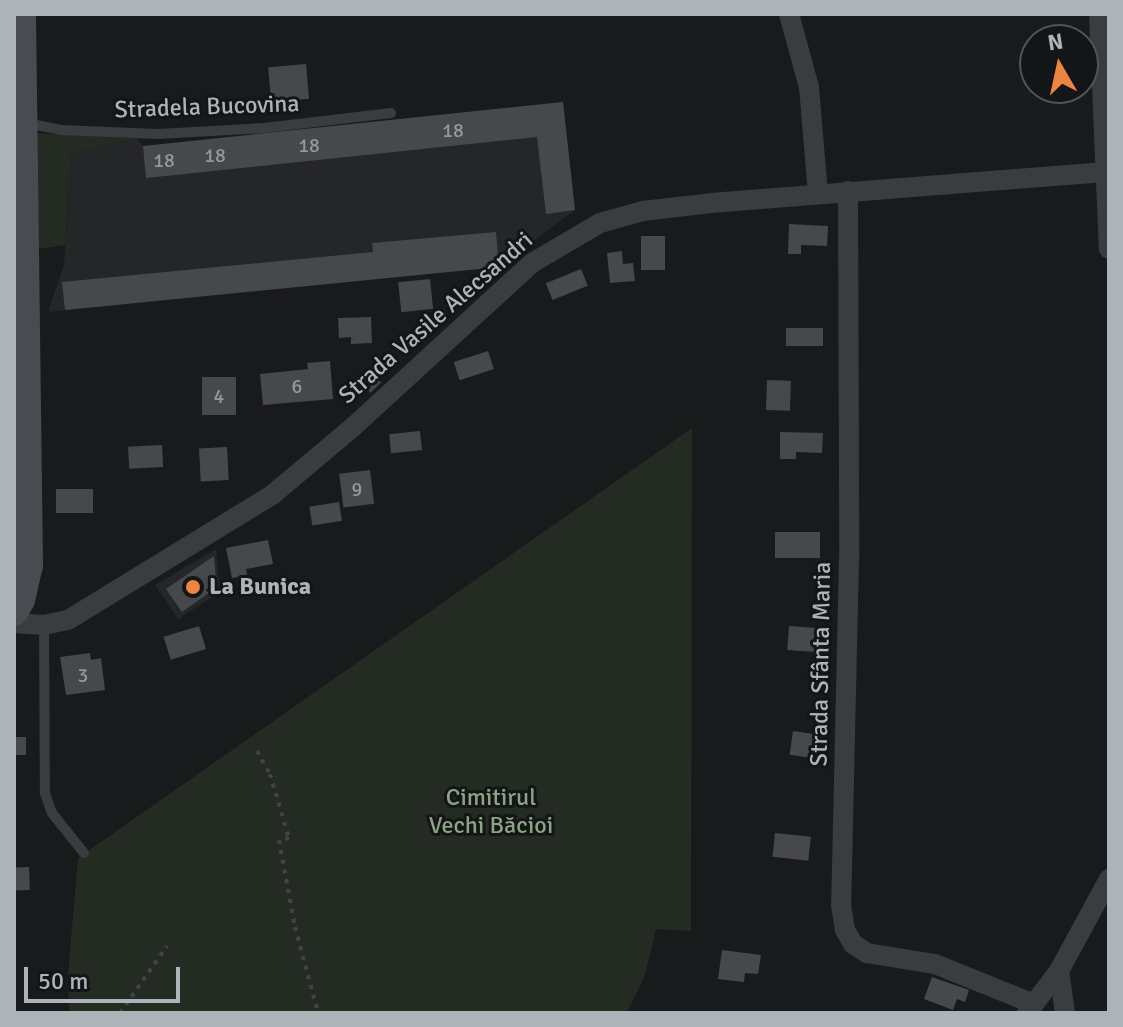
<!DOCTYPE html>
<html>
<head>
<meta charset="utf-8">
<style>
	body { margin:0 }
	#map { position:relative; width:1123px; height:1027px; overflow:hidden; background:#191a1b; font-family:Signika,sans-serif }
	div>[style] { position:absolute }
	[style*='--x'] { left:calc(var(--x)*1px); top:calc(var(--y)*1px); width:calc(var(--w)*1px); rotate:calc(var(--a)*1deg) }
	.built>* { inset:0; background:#252628 }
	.green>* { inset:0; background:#242b23 }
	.building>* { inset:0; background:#46484b; transform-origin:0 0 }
	.path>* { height:4px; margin-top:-2px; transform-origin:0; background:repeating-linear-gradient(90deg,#404447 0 4px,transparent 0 10px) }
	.service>* { height:10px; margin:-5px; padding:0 5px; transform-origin:5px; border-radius:5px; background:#3a3d40 }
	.minor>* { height:20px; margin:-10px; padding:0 10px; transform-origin:10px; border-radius:10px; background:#3a3d40 }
	.secondary>* { height:28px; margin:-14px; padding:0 14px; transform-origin:14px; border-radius:14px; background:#484c50 }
	.dots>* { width:22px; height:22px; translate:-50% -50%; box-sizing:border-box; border:4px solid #141516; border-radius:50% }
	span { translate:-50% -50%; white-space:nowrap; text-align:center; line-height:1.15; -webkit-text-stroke:6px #141516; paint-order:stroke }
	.number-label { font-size:20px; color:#92999e }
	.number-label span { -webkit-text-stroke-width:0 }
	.street-label { font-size:24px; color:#acb4ba }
	.poi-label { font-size:24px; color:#acb4ba; font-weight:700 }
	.left { translate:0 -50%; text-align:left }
	.park-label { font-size:24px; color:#8aa484 }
	.frame { position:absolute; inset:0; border:16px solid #acb4ba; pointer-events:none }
	.north { position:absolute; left:1019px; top:24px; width:80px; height:80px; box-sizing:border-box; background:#141516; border:2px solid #515558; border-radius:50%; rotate:351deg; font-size:22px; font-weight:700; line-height:32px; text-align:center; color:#acb4ba }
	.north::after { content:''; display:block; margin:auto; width:28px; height:36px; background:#ec8540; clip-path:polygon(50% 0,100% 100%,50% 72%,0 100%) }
	.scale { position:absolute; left:24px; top:967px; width:156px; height:36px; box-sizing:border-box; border:4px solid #acb4ba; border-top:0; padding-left:10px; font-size:24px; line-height:28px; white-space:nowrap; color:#acb4ba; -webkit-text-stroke:6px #141516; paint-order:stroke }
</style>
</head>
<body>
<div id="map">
	<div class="built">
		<div style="clip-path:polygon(563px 102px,575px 210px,499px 267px,48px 312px,64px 265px,71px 152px,137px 138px,143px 146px)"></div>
		<div style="clip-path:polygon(216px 549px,220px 592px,178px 619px,155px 585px)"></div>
	</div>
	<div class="green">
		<div style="clip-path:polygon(33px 133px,137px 138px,71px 153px,65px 245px,37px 249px)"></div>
		<div style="clip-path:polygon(692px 428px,691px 931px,656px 929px,645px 975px,627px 1013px,69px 1013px,68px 974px,78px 858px)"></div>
	</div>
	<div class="building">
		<div style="left:306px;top:64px;width:35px;height:38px;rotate:85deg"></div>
		<div style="clip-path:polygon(563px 102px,575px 210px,546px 214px,537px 137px,146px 178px,143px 146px)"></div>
		<div style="clip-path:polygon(789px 224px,828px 226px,827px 246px,801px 245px,801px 254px,788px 254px)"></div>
		<div style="clip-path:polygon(496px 232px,499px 267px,65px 310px,62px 282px,373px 252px,372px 243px)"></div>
		<div style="left:641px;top:236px;width:24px;height:34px"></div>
		<div style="clip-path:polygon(622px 251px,623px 264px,633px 263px,635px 281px,610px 283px,607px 253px)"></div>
		<div style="left:581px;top:269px;width:18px;height:38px;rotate:68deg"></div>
		<div style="left:430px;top:279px;width:30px;height:32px;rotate:84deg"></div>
		<div style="clip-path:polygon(371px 317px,372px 343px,351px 344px,351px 337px,339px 338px,338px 318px)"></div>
		<div style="left:786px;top:328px;width:37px;height:18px"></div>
		<div style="left:488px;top:351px;width:19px;height:36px;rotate:72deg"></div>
		<div style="clip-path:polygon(330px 361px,333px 399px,263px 405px,260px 374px,308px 369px,307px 363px)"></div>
		<div style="left:372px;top:373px;width:13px;height:15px;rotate:45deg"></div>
		<div style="left:202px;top:377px;width:34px;height:38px"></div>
		<div style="left:767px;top:380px;width:24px;height:30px;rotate:2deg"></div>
		<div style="left:420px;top:431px;width:19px;height:31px;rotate:84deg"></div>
		<div style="clip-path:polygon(780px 432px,823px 433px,822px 453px,796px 452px,796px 459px,780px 459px)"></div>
		<div style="left:162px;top:445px;width:22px;height:34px;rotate:87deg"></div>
		<div style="left:227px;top:447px;width:33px;height:28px;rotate:87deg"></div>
		<div style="left:370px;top:470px;width:34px;height:31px;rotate:83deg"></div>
		<div style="left:93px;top:489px;width:24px;height:37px;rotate:90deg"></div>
		<div style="left:339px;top:502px;width:19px;height:30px;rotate:81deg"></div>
		<div style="left:775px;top:532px;width:45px;height:26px"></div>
		<div style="clip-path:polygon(268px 540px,273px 564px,246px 569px,247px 575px,232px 578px,226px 548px)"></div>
		<div style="clip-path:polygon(214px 556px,216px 581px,210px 585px,213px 590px,182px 612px,166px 589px)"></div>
		<div style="left:199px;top:626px;width:24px;height:37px;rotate:73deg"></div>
		<div style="left:789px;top:626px;width:32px;height:24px;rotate:4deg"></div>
		<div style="clip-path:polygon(90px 653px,91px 660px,101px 658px,105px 690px,66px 695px,60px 657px)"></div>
		<div style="left:793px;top:731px;width:30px;height:24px;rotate:8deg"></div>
		<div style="left:14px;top:737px;width:12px;height:18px"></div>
		<div style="left:775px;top:833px;width:36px;height:24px;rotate:6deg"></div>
		<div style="left:29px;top:867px;width:23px;height:15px;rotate:88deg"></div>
		<div style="clip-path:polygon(722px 950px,761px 955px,758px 974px,745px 973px,744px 982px,718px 979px)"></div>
		<div style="clip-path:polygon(932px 977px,969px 990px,965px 1002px,957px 999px,953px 1010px,924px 999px)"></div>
	</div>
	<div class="path">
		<div style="--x:257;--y:751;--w:26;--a:61"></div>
		<div style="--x:270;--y:774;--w:67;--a:73.5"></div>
		<div style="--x:289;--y:838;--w:10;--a:169"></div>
		<div style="--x:279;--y:840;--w:88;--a:79.6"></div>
		<div style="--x:295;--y:927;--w:89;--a:75"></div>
		<div style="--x:120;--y:1013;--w:82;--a:-55"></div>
	</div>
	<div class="service">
		<div style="--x:26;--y:123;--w:36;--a:11"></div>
		<div style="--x:61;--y:130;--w:97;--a:2.4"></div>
		<div style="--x:158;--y:134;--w:106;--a:-3.2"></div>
		<div style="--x:264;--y:128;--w:128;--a:-6.7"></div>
		<div style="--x:44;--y:625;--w:168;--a:89.7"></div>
		<div style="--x:45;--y:793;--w:21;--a:71"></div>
		<div style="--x:52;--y:813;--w:51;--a:51.3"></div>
	</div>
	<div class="minor">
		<div style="--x:789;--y:14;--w:76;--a:74.7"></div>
		<div style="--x:809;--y:87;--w:107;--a:85.2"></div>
		<div style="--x:1099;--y:14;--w:235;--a:87.6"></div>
		<div style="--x:848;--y:191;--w:368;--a:89.8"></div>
		<div style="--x:849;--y:559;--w:346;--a:91.3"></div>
		<div style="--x:841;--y:905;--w:25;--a:81"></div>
		<div style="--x:845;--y:930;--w:16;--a:60"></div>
		<div style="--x:853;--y:944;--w:17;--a:33"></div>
		<div style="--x:867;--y:953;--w:69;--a:9.2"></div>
		<div style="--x:935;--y:964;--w:107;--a:22"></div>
		<div style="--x:14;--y:623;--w:30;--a:4"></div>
		<div style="--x:44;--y:625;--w:25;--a:-12"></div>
		<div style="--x:68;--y:620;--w:239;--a:-31.5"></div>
		<div style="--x:272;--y:495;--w:106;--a:-40"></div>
		<div style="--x:353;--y:427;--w:243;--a:-42.5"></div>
		<div style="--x:532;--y:263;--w:79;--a:-30.5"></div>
		<div style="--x:600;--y:223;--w:45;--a:-15.6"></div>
		<div style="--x:643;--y:211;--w:68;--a:-6.7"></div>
		<div style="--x:711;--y:203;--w:396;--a:-4.5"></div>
		<div style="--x:1059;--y:971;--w:42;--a:81.9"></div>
		<div style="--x:1027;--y:1013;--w:53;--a:-52.7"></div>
		<div style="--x:1059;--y:971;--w:105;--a:-61.5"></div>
	</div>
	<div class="secondary">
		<div style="--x:14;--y:612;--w:14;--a:-60"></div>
		<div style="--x:21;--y:600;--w:36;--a:-77"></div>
		<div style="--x:29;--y:565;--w:551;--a:-90.73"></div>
	</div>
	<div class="dots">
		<div style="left:193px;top:587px;background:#ec8540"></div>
	</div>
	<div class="number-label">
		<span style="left:453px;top:130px">18</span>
		<span style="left:309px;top:145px">18</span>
		<span style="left:215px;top:155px">18</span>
		<span style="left:164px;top:160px">18</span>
		<span style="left:297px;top:386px">6</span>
		<span style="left:219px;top:396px">4</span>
		<span style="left:357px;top:489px">9</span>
		<span style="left:83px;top:675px">3</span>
	</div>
	<div class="street-label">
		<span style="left:207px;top:107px;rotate:-2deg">Stradela Bucovina</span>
		<span style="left:436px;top:318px;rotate:-41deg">Strada Vasile Alecsandri</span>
		<span style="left:821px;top:664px;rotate:-89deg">Strada Sfânta Maria</span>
	</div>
	<div class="poi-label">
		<span class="left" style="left:209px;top:587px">La Bunica</span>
	</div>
	<div class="park-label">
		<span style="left:491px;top:812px">Cimitirul<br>Vechi Băcioi</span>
	</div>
	<div class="frame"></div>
	<div class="north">N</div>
	<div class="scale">50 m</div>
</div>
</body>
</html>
